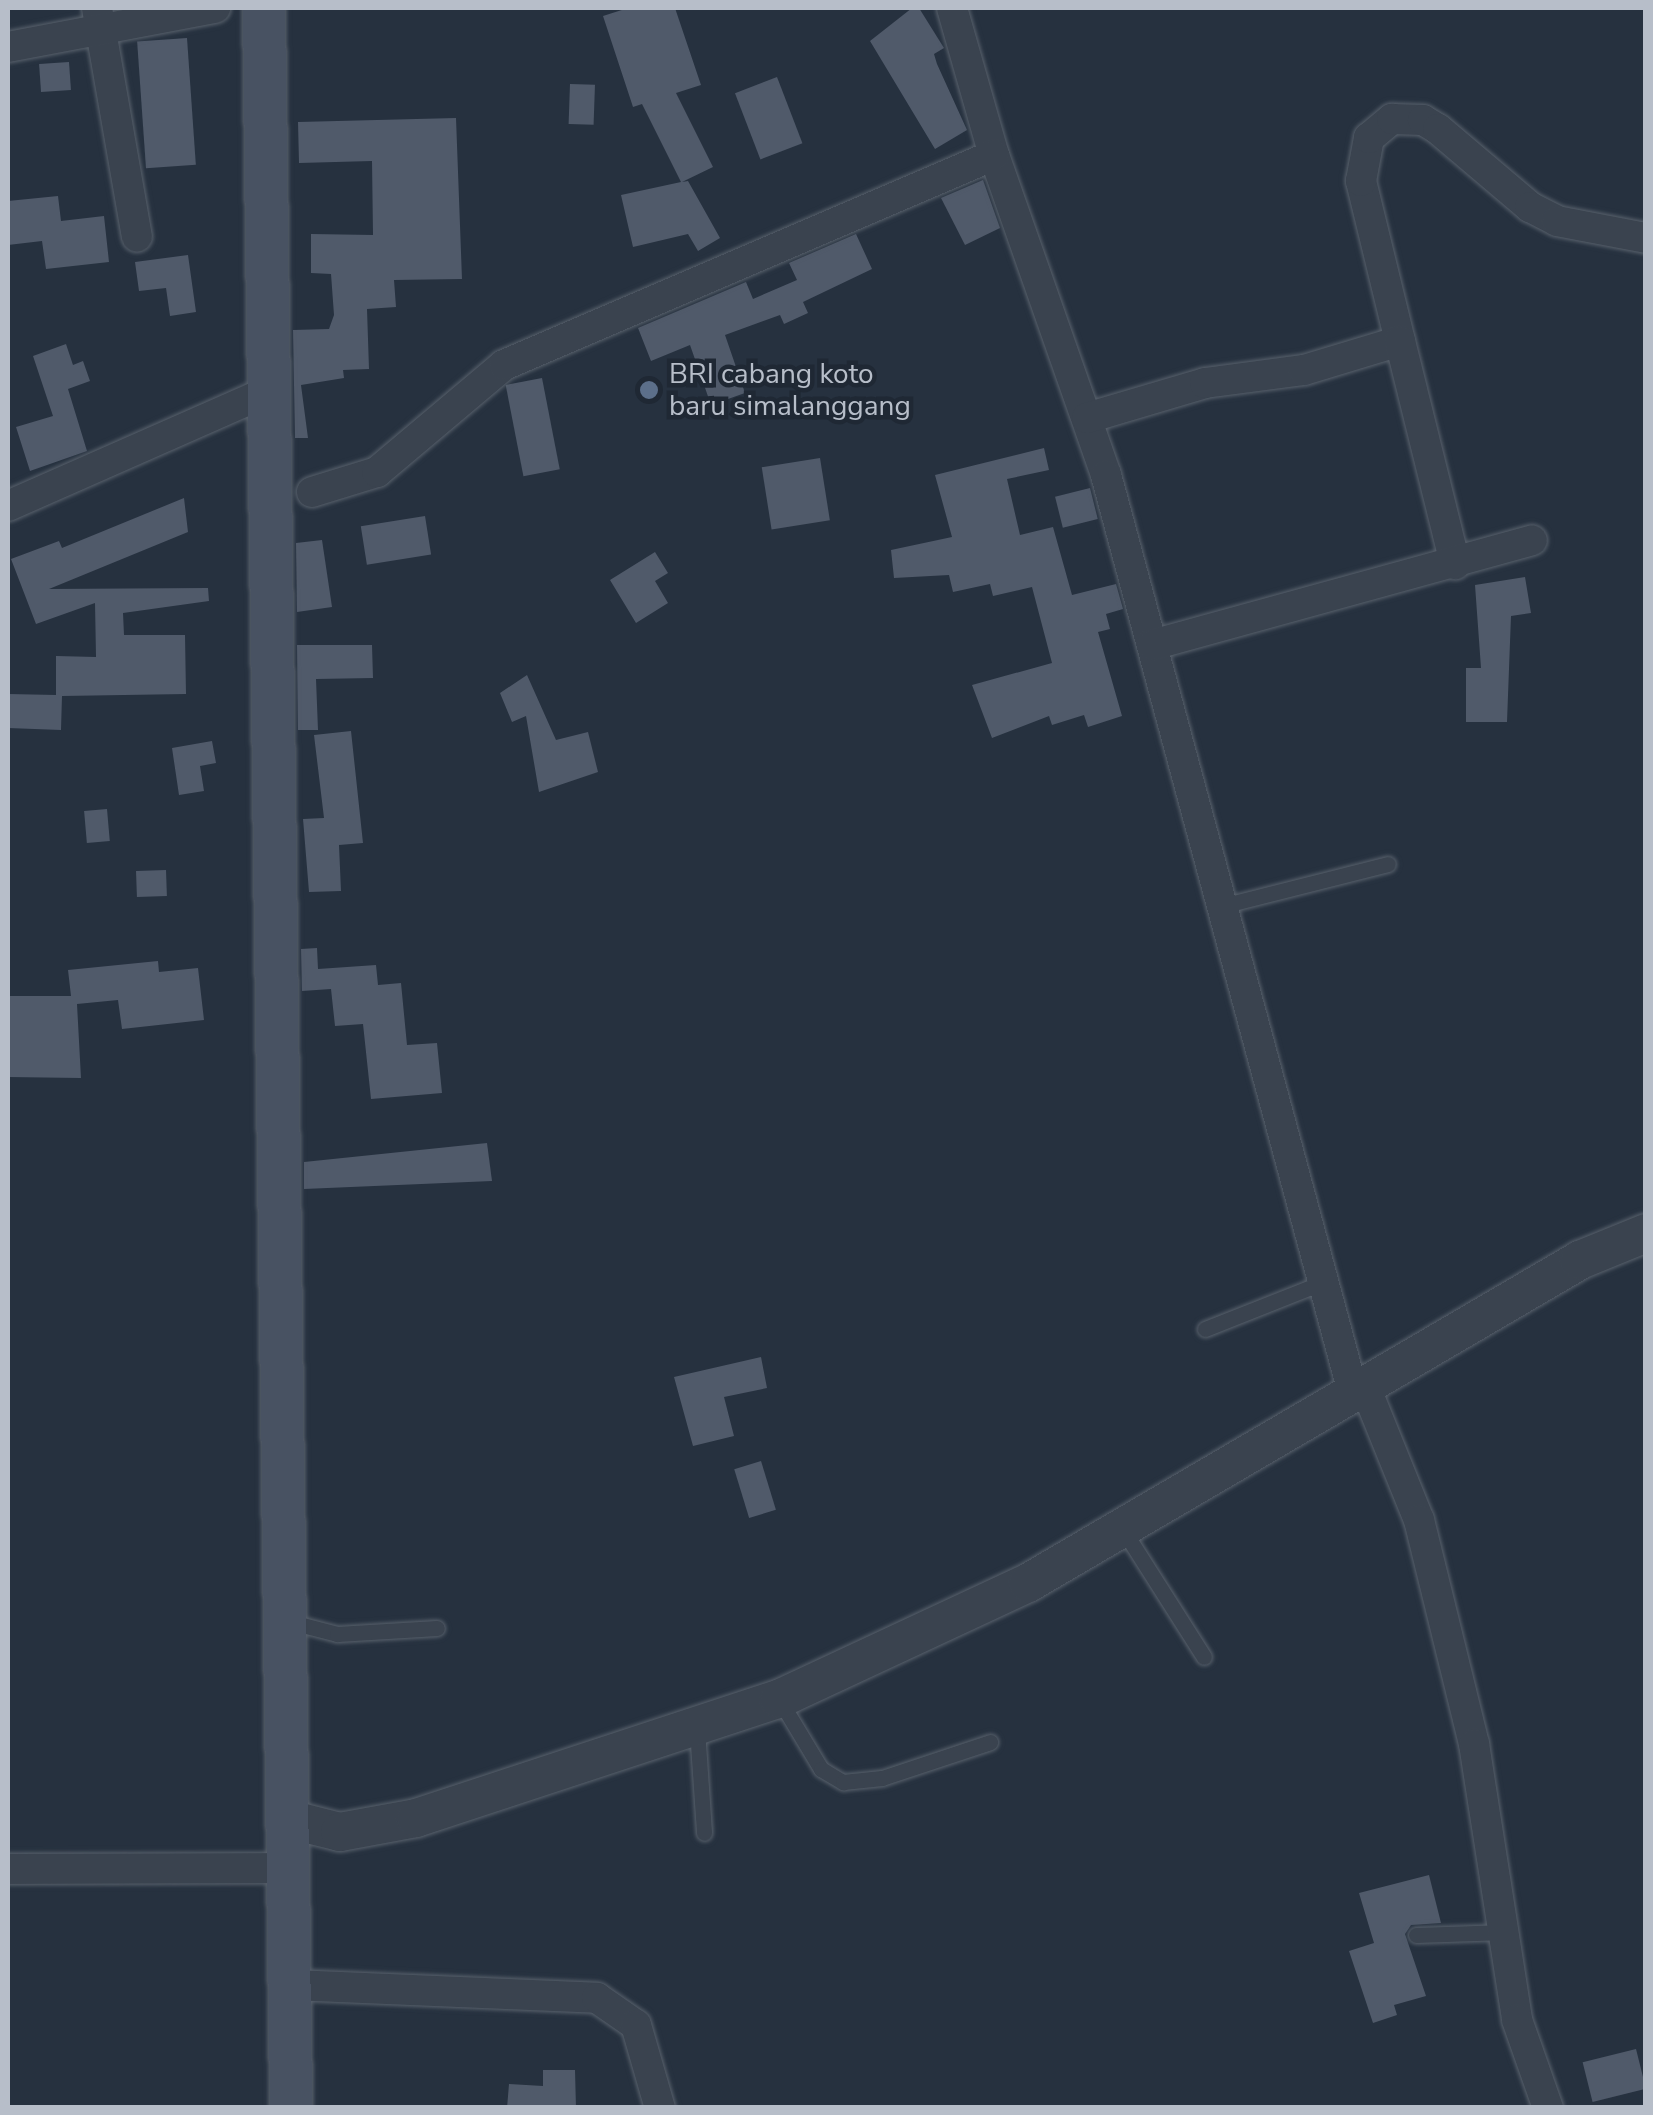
<!DOCTYPE html>
<html>
<head>
<meta charset="utf-8">
<style>
	body { margin:0 }
	#map { position:relative; width:1653px; height:2115px; overflow:hidden; background:#26313f; font-family:"Nunito Sans",sans-serif }
	div>[style] { position:absolute }
	[style*='--x'] { left:calc(var(--x)*1px); top:calc(var(--y)*1px); width:calc(var(--w)*1px); rotate:calc(var(--a)*1deg) }
	.building>* { inset:0; background:#505a6a; transform-origin:0 0 }
	.roads { filter:drop-shadow(0 0 2px #58616c) drop-shadow(0 0 2px #58616c) }
	.service>* { height:15px; margin:-7.5px; padding:0 7.5px; transform-origin:7.5px; border-radius:7.5px; background:#3a434f }
	.minor>* { height:30px; margin:-15px; padding:0 15px; transform-origin:15px; border-radius:15px; background:#3a434f }
	.tertiary>* { height:38px; margin:-19px; padding:0 19px; transform-origin:19px; border-radius:19px; background:#3a434f }
	.secondary>* { height:42px; margin:-21px; padding:0 21px; transform-origin:21px; border-radius:21px; background:#485262 }
	.dots>* { width:28px; height:28px; translate:-50% -50%; box-sizing:border-box; border:5px solid #1f2834; border-radius:50% }
	span { translate:-50% -50%; white-space:nowrap; text-align:center; line-height:1.15; -webkit-text-stroke:9px #1f2834; paint-order:stroke }
	.poi-label { font-size:28px; color:#b7bec9 }
	.left { translate:0 -50%; text-align:left }
	.frame { position:absolute; inset:0; border:10px solid #b7bec9; pointer-events:none }
</style>
</head>
<body>
<div id="map">
	<div class="building">
		<div style="clip-path:polygon(628px 8px,675px 8px,701px 85px,676px 93px,713px 167px,682px 182px,688px 181px,720px 238px,698px 251px,688px 234px,633px 247px,621px 195px,681px 182px,642px 104px,633px 107px,603px 16px)"></div>
		<div style="clip-path:polygon(912px 8px,919px 8px,944px 48px,934px 54px,937px 64px,967px 130px,935px 149px,870px 41px)"></div>
		<div style="left:187px;top:38px;width:127px;height:50px;rotate:86deg"></div>
		<div style="left:69px;top:62px;width:28px;height:30px;rotate:86deg"></div>
		<div style="left:777px;top:77px;width:71px;height:45px;rotate:69deg"></div>
		<div style="left:570px;top:84px;width:25px;height:40px;rotate:2deg"></div>
		<div style="clip-path:polygon(456px 118px,462px 279px,394px 280px,396px 307px,367px 309px,369px 369px,343px 370px,344px 378px,301px 385px,308px 438px,295px 438px,293px 330px,329px 329px,334px 315px,331px 274px,311px 273px,311px 234px,373px 235px,372px 161px,299px 163px,298px 122px)"></div>
		<div style="clip-path:polygon(983px 180px,1000px 228px,965px 245px,941px 198px)"></div>
		<div style="clip-path:polygon(58px 196px,61px 221px,104px 216px,109px 262px,46px 269px,42px 241px,8px 245px,8px 201px)"></div>
		<div style="clip-path:polygon(856px 234px,872px 269px,803px 302px,808px 313px,784px 324px,780px 315px,725px 335px,745px 393px,711px 405px,690px 345px,651px 361px,638px 328px,746px 282px,753px 299px,797px 280px,789px 263px)"></div>
		<div style="clip-path:polygon(188px 255px,196px 312px,170px 316px,166px 288px,139px 291px,135px 262px)"></div>
		<div style="clip-path:polygon(66px 344px,73px 365px,83px 361px,90px 381px,68px 389px,87px 451px,30px 471px,16px 427px,53px 416px,33px 356px)"></div>
		<div style="left:542px;top:378px;width:93px;height:37px;rotate:79deg"></div>
		<div style="clip-path:polygon(1044px 448px,1049px 470px,1007px 479px,1020px 535px,1053px 527px,1072px 595px,1116px 584px,1123px 609px,1106px 614px,1110px 629px,1098px 632px,1122px 716px,1088px 727px,1084px 715px,1052px 725px,1049px 716px,992px 738px,972px 685px,1052px 663px,1032px 587px,993px 596px,990px 584px,953px 592px,949px 575px,894px 578px,891px 550px,952px 537px,935px 475px)"></div>
		<div style="left:820px;top:458px;width:63px;height:59px;rotate:81deg"></div>
		<div style="left:1090px;top:488px;width:32px;height:36px;rotate:76deg"></div>
		<div style="clip-path:polygon(184px 498px,188px 532px,49px 589px,208px 588px,209px 601px,123px 613px,124px 635px,185px 635px,186px 694px,62px 696px,61px 730px,8px 728px,8px 694px,56px 695px,56px 656px,96px 657px,95px 603px,36px 624px,11px 559px,59px 541px,62px 548px)"></div>
		<div style="left:425px;top:516px;width:39px;height:65px;rotate:81deg"></div>
		<div style="clip-path:polygon(322px 540px,332px 607px,297px 612px,296px 543px)"></div>
		<div style="clip-path:polygon(655px 552px,668px 573px,655px 581px,668px 603px,636px 623px,610px 580px)"></div>
		<div style="clip-path:polygon(1525px 577px,1531px 613px,1511px 616px,1507px 722px,1466px 722px,1466px 668px,1481px 668px,1475px 585px)"></div>
		<div style="clip-path:polygon(297px 645px,372px 645px,373px 678px,316px 679px,318px 730px,298px 730px)"></div>
		<div style="clip-path:polygon(527px 675px,556px 740px,588px 732px,598px 772px,539px 792px,526px 716px,512px 722px,500px 693px)"></div>
		<div style="clip-path:polygon(351px 731px,363px 843px,339px 845px,341px 891px,309px 892px,303px 819px,324px 818px,314px 735px)"></div>
		<div style="clip-path:polygon(212px 741px,216px 763px,200px 766px,204px 791px,179px 795px,172px 748px)"></div>
		<div style="left:107px;top:809px;width:32px;height:23px;rotate:85deg"></div>
		<div style="left:166px;top:870px;width:26px;height:30px;rotate:88deg"></div>
		<div style="clip-path:polygon(317px 948px,318px 969px,376px 965px,378px 985px,401px 983px,407px 1045px,437px 1043px,442px 1093px,371px 1099px,363px 1024px,335px 1026px,331px 989px,302px 991px,301px 949px)"></div>
		<div style="clip-path:polygon(158px 961px,159px 972px,198px 968px,204px 1020px,122px 1029px,118px 1000px,77px 1004px,81px 1078px,8px 1077px,8px 996px,71px 996px,68px 970px)"></div>
		<div style="clip-path:polygon(487px 1143px,492px 1181px,304px 1189px,304px 1162px)"></div>
		<div style="clip-path:polygon(761px 1357px,767px 1388px,724px 1397px,734px 1436px,693px 1446px,674px 1377px)"></div>
		<div style="left:761px;top:1461px;width:51px;height:28px;rotate:73deg"></div>
		<div style="clip-path:polygon(1429px 1875px,1441px 1923px,1411px 1925px,1405px 1934px,1426px 1996px,1394px 2005px,1397px 2015px,1373px 2023px,1349px 1951px,1374px 1943px,1359px 1893px)"></div>
		<div style="left:1636px;top:2049px;width:41px;height:55px;rotate:76deg"></div>
		<div style="clip-path:polygon(543px 2070px,575px 2070px,576px 2108px,507px 2108px,509px 2084px,543px 2086px)"></div>
	</div>
	<div class="roads">
		<div class="service">
			<div style="--x:1222;--y:906;--w:171;--a:-14.2"></div>
			<div style="--x:1205;--y:1329;--w:128;--a:-21.6"></div>
			<div style="--x:1124;--y:1531;--w:149;--a:57.6"></div>
			<div style="--x:287;--y:1621;--w:52;--a:14.6"></div>
			<div style="--x:337;--y:1634;--w:100;--a:-3.4"></div>
			<div style="--x:779;--y:1699;--w:82;--a:59"></div>
			<div style="--x:821;--y:1769;--w:26;--a:31"></div>
			<div style="--x:843;--y:1782;--w:39;--a:-6"></div>
			<div style="--x:882;--y:1778;--w:114;--a:-18.4"></div>
			<div style="--x:697;--y:1729;--w:104;--a:86.1"></div>
			<div style="--x:1416;--y:1935;--w:90;--a:-1.9"></div>
		</div>
		<div class="minor">
			<div style="--x:97;--y:8;--w:232;--a:80.1"></div>
			<div style="--x:952;--y:8;--w:153;--a:74.1"></div>
			<div style="--x:994;--y:155;--w:339;--a:70.7"></div>
			<div style="--x:1106;--y:475;--w:954;--a:74.93"></div>
			<div style="--x:8;--y:47;--w:211;--a:-10.7"></div>
			<div style="--x:1400;--y:341;--w:165;--a:-103.7"></div>
			<div style="--x:1361;--y:181;--w:44;--a:-79.5"></div>
			<div style="--x:1369;--y:138;--w:30;--a:-40"></div>
			<div style="--x:1392;--y:119;--w:31;--a:2"></div>
			<div style="--x:1423;--y:120;--w:17;--a:31"></div>
			<div style="--x:1438;--y:129;--w:121;--a:40.3"></div>
			<div style="--x:1530;--y:207;--w:30;--a:27"></div>
			<div style="--x:1557;--y:221;--w:91;--a:10.8"></div>
			<div style="--x:1087;--y:418;--w:123;--a:-16.5"></div>
			<div style="--x:1205;--y:383;--w:100;--a:-7.5"></div>
			<div style="--x:1304;--y:370;--w:100;--a:-16.8"></div>
			<div style="--x:1400;--y:341;--w:230;--a:76.1"></div>
			<div style="--x:312;--y:492;--w:68;--a:-17.1"></div>
			<div style="--x:377;--y:472;--w:166;--a:-40.1"></div>
			<div style="--x:504;--y:365;--w:533;--a:-23.2"></div>
			<div style="--x:8;--y:506;--w:287;--a:-23.8"></div>
			<div style="--x:1152;--y:645;--w:394;--a:-15.4"></div>
			<div style="--x:1366;--y:1389;--w:141;--a:68"></div>
			<div style="--x:1419;--y:1520;--w:231;--a:76.2"></div>
			<div style="--x:1474;--y:1744;--w:279;--a:81.1"></div>
			<div style="--x:1517;--y:2020;--w:93;--a:70.6"></div>
			<div style="--x:8;--y:1869;--w:283;--a:-0.2"></div>
			<div style="--x:292;--y:1985;--w:305;--a:2.4"></div>
			<div style="--x:597;--y:1998;--w:47;--a:34.7"></div>
			<div style="--x:636;--y:2025;--w:86;--a:73.9"></div>
		</div>
		<div class="tertiary">
			<div style="--x:288;--y:1819;--w:54;--a:14"></div>
			<div style="--x:340;--y:1832;--w:77;--a:-10.4"></div>
			<div style="--x:416;--y:1818;--w:382;--a:-18.2"></div>
			<div style="--x:779;--y:1699;--w:275;--a:-25"></div>
			<div style="--x:1028;--y:1583;--w:640;--a:-30.33"></div>
			<div style="--x:1580;--y:1260;--w:71;--a:-22.2"></div>
		</div>
		<div class="secondary">
			<div style="--x:264;--y:8;--w:2100;--a:89.26"></div>
		</div>
	</div>
	<div class="dots">
		<div style="left:649px;top:390px;background:#5c6f8a"></div>
	</div>
	<div class="poi-label">
		<span class="left" style="left:669px;top:390px">BRI cabang koto<br>baru simalanggang</span>
	</div>
	<div class="frame"></div>
</div>
</body>
</html>
